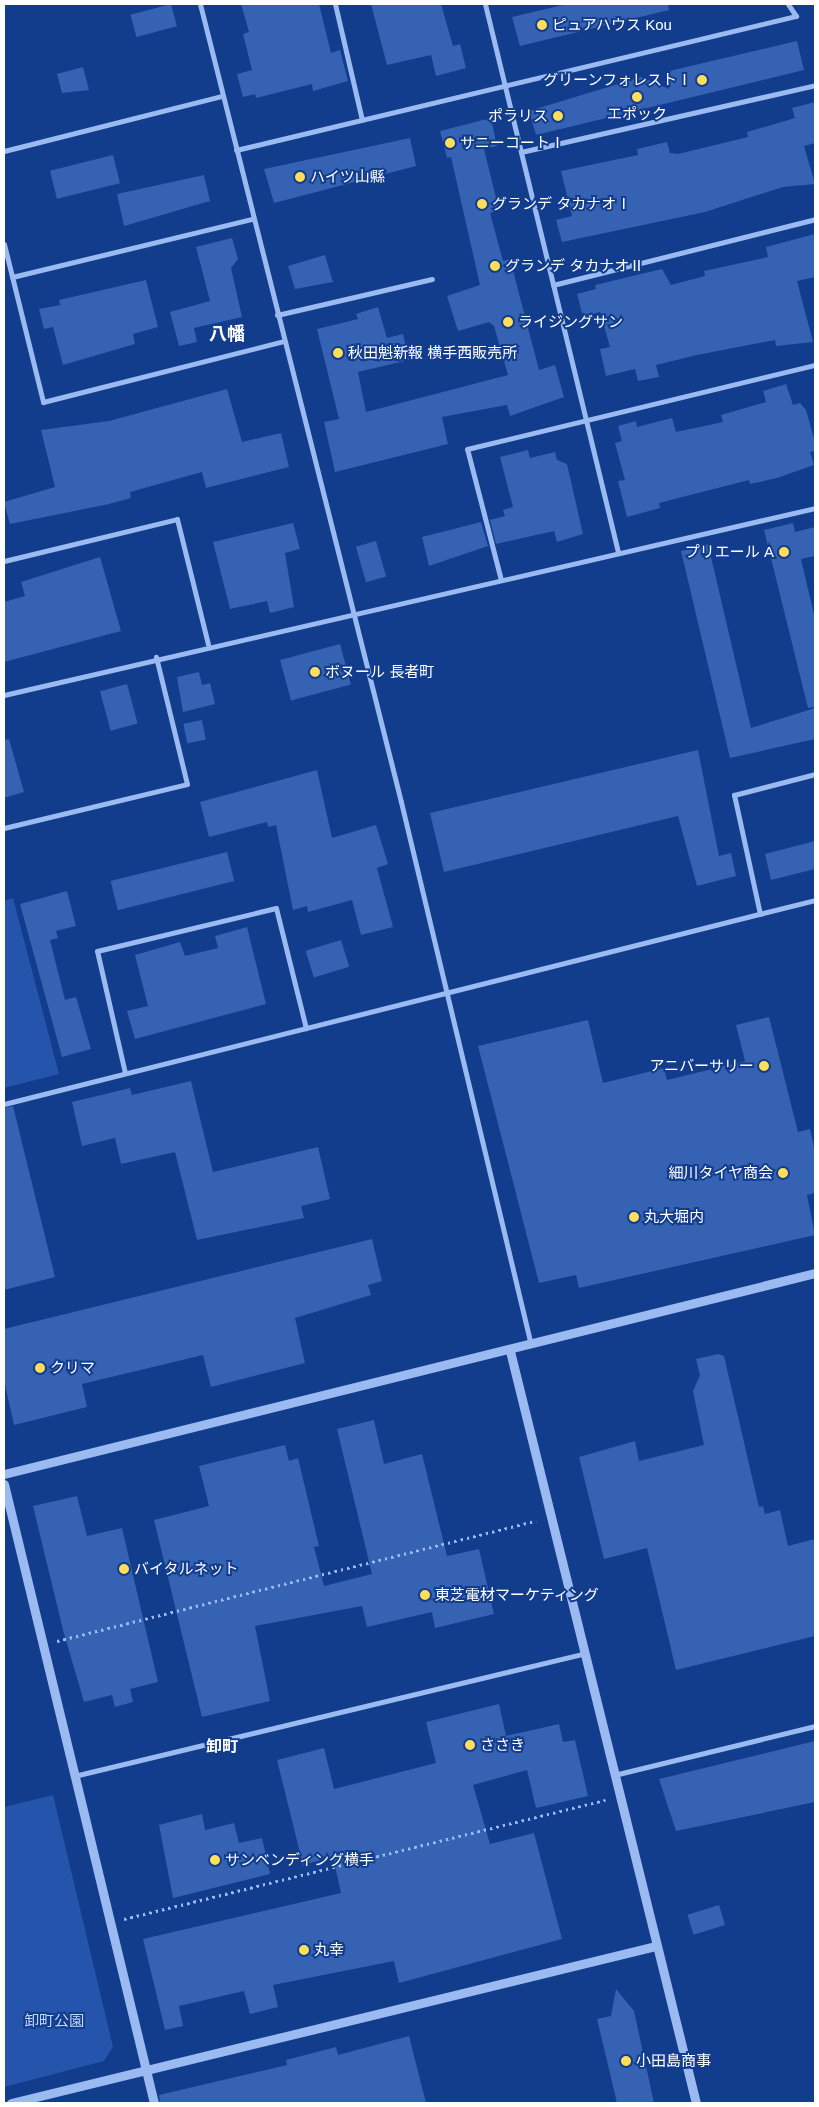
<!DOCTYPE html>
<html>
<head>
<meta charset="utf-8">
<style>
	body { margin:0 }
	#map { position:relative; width:819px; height:2107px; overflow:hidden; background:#123c8c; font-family:Helvetica,"Noto Sans JP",sans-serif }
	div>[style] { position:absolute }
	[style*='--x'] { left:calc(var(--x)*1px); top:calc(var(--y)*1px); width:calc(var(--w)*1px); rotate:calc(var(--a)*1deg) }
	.green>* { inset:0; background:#2454ab }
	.building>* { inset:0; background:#3662b4; transform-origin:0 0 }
	.path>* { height:3px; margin-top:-1.5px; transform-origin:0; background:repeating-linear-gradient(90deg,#9abaf1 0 2.5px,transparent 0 6.5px) }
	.minor>* { height:5px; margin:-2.5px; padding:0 2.5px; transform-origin:2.5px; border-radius:2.5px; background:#9abaf1 }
	.tertiary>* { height:9px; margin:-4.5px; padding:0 4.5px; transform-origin:4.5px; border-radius:4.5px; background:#9abaf1 }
	.dots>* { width:14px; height:14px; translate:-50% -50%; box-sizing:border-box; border:2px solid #123c8c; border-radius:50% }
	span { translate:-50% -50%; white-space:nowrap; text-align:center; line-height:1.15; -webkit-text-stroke:4px #123c8c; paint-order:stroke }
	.poi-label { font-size:15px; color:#fff }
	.left { translate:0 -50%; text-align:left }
	.right { translate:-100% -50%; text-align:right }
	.park-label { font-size:15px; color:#c1d7fc }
	.neighbourhood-label { font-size:16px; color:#fff; font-weight:700 }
	.quarter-label { font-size:18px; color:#fff; font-weight:700 }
	.frame { position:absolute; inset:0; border:5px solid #fff; pointer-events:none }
</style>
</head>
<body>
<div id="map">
	<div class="green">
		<div style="clip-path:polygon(13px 898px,59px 1074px,4px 1088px,4px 901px)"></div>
		<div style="clip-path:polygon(53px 1795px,113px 2047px,104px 2061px,4px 2087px,4px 1807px)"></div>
	</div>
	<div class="building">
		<div style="left:171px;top:4px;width:23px;height:42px;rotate:75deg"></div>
		<div style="clip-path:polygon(241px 4px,319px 4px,331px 53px,340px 50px,348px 81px,313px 91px,312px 84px,256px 98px,255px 94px,243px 97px,237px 74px,252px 70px,243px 34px,249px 32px)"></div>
		<div style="clip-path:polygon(371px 4px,441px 4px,453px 46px,460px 44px,466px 68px,436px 76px,431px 55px,387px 65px)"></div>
		<div style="clip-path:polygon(567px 4px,668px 4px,669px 10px,520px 46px,512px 17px)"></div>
		<div style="clip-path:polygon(797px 41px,804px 70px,536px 135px,529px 111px,641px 77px,669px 89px,665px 72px)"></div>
		<div style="clip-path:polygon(83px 67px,89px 90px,62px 93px,57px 74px)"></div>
		<div style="clip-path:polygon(815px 102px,815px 143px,804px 146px,815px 184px,783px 187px,705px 212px,562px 242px,556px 220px,572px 216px,561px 171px,638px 155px,637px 149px,667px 142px,670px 153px,678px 154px,748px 137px,747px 132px,795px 118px,792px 108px)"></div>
		<div style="clip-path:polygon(491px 118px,497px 146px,484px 149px,499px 210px,490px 213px,503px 261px,510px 259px,539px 370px,555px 365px,564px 397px,510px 416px,507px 405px,442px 417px,448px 444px,335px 472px,324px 422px,339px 419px,317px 329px,358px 319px,356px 314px,378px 307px,387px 338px,403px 334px,409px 360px,358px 372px,366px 412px,508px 375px,494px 326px,489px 322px,458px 331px,447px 296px,480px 285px,451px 157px,447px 158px,440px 131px)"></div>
		<div style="clip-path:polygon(410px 138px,416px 166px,274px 203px,264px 169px)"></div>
		<div style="left:113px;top:155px;width:29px;height:65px;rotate:76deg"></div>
		<div style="clip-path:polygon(204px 175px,210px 201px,124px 226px,117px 194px)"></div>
		<div style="clip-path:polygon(815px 234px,815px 277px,797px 281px,813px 342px,776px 346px,775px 340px,697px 355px,656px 365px,659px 377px,638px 381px,635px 369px,606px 376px,600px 349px,610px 347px,600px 312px,583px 317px,577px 294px,596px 289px,595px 285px,662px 269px,671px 285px,705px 276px,704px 271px,768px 257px,766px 247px)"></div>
		<div style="clip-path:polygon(232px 238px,238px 259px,231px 268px,242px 317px,194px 328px,197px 342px,179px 346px,170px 312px,210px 301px,196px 247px)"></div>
		<div style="clip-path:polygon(325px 255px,333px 282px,295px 289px,288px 266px)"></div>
		<div style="clip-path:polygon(146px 280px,158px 327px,133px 334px,135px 344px,63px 365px,53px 327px,44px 329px,39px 309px,60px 305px,59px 300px)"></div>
		<div style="clip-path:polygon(786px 384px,793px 405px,800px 403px,806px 410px,815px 442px,815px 451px,810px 452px,814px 465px,777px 478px,750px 484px,749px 480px,659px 503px,660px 508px,627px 517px,618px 481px,625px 480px,615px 443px,622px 441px,618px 426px,636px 421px,637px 427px,672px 418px,676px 432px,723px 422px,721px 415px,766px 402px,763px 391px)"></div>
		<div style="clip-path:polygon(227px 389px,242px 442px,281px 433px,289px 467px,206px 488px,202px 472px,130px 492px,131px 498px,109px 504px,10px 524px,4px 502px,55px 487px,41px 430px,109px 421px)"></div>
		<div style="clip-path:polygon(528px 450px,530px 458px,555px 452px,557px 460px,567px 464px,583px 534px,557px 542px,554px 531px,496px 544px,490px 520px,505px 516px,503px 510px,513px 507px,500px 457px)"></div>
		<div style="clip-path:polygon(481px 522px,488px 546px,429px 566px,422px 537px)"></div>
		<div style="clip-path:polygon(293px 523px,300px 549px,285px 553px,294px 607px,270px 613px,267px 601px,230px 609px,213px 542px)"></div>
		<div style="clip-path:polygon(793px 523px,795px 532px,815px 527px,815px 556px,801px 559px,815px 619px,815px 707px,808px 708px,764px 530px)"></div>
		<div style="left:376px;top:541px;width:37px;height:21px;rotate:74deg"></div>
		<div style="clip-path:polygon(708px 544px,751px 728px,815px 708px,815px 739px,730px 758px,681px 551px)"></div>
		<div style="clip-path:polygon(100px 557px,121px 631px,4px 662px,4px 602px,25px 596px,21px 582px)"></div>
		<div style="left:340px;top:644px;width:42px;height:62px;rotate:75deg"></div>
		<div style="clip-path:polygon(199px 672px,202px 685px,210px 683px,215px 704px,183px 712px,177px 677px)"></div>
		<div style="left:127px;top:684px;width:41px;height:28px;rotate:75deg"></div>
		<div style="left:202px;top:720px;width:20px;height:19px;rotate:79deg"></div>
		<div style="clip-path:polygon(9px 739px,24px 792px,4px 798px,4px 740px)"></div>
		<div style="clip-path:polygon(698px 750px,719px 856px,731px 853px,736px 876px,697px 886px,678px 816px,444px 872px,430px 813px)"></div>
		<div style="clip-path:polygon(317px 770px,332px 838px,376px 825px,388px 864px,377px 868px,393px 927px,361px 935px,352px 900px,308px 912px,307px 906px,293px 910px,276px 825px,268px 827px,267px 822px,209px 837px,200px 802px)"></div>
		<div style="clip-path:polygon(815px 841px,815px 869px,771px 880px,765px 854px)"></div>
		<div style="left:227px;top:852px;width:30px;height:120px;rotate:76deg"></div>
		<div style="clip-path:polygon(67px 891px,76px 926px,56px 931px,58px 938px,50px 940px,65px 1000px,76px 997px,91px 1049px,62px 1057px,20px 904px)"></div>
		<div style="clip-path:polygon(247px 927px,266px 1004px,135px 1039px,127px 1011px,148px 1006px,135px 955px,180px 942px,185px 956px,218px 948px,215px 936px)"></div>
		<div style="left:341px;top:940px;width:28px;height:37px;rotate:73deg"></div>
		<div style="clip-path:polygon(769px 1017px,798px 1132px,810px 1129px,815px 1152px,815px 1193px,807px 1195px,815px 1235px,579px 1288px,576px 1275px,539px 1283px,478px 1046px,588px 1020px,603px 1083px,664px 1068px,667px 1080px,745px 1061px,736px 1025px)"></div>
		<div style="clip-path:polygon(191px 1081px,213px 1172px,318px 1147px,330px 1199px,301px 1206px,304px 1218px,197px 1240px,175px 1152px,121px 1164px,115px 1138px,82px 1146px,72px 1102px,130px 1088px,132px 1095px)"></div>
		<div style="clip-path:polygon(13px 1106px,55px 1277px,4px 1290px,4px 1108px)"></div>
		<div style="clip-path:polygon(372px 1239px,382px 1281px,368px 1285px,371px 1295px,295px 1318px,305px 1363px,211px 1387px,203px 1355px,82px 1384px,87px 1407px,14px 1425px,4px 1380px,4px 1329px)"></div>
		<div style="clip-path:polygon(718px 1354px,724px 1356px,759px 1507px,763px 1506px,765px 1514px,780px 1510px,788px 1546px,815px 1539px,815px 1636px,676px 1670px,647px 1548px,604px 1559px,579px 1457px,635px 1441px,639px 1461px,704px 1445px,693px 1391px,700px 1375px,696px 1359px)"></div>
		<div style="clip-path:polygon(374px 1420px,384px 1464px,422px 1454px,447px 1556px,479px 1549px,494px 1614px,435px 1628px,432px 1612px,367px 1627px,362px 1606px,255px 1626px,270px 1701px,202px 1717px,154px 1520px,209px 1506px,199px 1466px,285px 1445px,289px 1461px,298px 1458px,319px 1546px,314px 1547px,324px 1586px,372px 1574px,337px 1429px)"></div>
		<div style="clip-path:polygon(77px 1496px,87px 1536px,122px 1528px,158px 1682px,130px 1689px,133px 1702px,115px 1707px,112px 1695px,84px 1702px,63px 1630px,33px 1506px)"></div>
		<div style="clip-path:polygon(499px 1704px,506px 1736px,559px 1724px,563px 1742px,575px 1740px,588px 1796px,536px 1808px,527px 1770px,473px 1785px,490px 1844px,534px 1833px,562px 1939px,399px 1983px,394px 1961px,273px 1985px,278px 2007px,250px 2014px,244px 1991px,179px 2006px,183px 2026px,165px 2030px,143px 1939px,341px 1893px,333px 1857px,303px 1865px,277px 1760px,324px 1748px,334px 1789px,436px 1763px,426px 1722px)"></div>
		<div style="clip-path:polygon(815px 1741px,815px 1802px,676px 1831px,659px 1779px)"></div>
		<div style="clip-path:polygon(202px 1814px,205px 1830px,234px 1823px,239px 1843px,262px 1838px,270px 1874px,173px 1898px,159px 1825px)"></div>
		<div style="left:719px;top:1905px;width:21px;height:33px;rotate:73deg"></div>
		<div style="clip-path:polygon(616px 1989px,634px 2011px,654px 2103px,617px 2103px,597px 2019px,611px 2016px)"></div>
		<div style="clip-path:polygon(409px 2036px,426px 2103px,160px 2103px,159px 2095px,287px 2065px,286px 2060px,336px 2047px,338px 2055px)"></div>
	</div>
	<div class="path">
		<div style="--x:57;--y:1641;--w:494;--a:-14.1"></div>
		<div style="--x:124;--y:1919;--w:496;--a:-13.9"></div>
	</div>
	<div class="minor">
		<div style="--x:200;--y:4;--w:823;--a:75.86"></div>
		<div style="--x:401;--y:802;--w:558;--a:76.54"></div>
		<div style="--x:335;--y:4;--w:119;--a:76.9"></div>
		<div style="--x:485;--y:4;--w:564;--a:76.36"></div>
		<div style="--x:236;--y:150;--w:576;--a:-13.46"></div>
		<div style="--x:796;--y:16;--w:14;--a:-124"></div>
		<div style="--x:4;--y:151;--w:225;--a:-14.2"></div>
		<div style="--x:521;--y:152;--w:302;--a:-12.8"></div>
		<div style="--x:4;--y:244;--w:163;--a:76.1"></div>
		<div style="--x:43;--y:402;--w:249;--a:-14.2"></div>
		<div style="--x:12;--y:277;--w:247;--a:-13.6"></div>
		<div style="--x:553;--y:285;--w:270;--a:-14.1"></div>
		<div style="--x:277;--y:315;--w:159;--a:-13.1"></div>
		<div style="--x:4;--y:561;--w:178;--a:-13.6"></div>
		<div style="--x:177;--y:519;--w:129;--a:76.1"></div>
		<div style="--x:501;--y:580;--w:135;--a:-104.5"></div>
		<div style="--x:467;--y:449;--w:358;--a:-13.6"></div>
		<div style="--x:4;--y:695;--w:832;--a:-12.98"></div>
		<div style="--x:4;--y:828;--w:188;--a:-13.5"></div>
		<div style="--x:187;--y:784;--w:131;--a:-103.7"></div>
		<div style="--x:760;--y:914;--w:122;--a:-102.3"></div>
		<div style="--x:734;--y:795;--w:84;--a:-14.5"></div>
		<div style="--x:125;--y:1073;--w:125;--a:-102.9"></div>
		<div style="--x:97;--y:951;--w:184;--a:-13.5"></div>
		<div style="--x:276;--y:908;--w:124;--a:76"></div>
		<div style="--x:4;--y:1104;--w:836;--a:-14.12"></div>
		<div style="--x:614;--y:1775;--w:207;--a:-13.7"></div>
		<div style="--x:74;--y:1776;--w:522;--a:-13.5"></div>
	</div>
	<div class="tertiary">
		<div style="--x:510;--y:1351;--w:775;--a:76.11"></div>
		<div style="--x:4;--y:1474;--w:836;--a:-13.92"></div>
		<div style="--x:4;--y:1484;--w:637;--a:76.38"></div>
		<div style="--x:11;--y:2103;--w:664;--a:-13.68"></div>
	</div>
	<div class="dots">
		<div style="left:542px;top:25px;background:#ffde5a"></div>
		<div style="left:702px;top:80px;background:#ffde5a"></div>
		<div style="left:637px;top:97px;background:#ffde5a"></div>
		<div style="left:558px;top:116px;background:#ffde5a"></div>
		<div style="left:450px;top:143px;background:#ffde5a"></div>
		<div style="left:300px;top:177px;background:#ffde5a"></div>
		<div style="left:482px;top:204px;background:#ffde5a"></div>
		<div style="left:495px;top:266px;background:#ffde5a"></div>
		<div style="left:508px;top:322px;background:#ffde5a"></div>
		<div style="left:338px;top:353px;background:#ffde5a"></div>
		<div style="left:784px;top:552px;background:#ffde5a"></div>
		<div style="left:315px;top:672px;background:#ffde5a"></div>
		<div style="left:764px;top:1066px;background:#ffde5a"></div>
		<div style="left:783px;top:1173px;background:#ffde5a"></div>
		<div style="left:634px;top:1217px;background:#ffde5a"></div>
		<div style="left:40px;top:1368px;background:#ffde5a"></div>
		<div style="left:124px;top:1569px;background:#ffde5a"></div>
		<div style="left:425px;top:1595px;background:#ffde5a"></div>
		<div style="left:470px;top:1745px;background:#ffde5a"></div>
		<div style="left:215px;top:1860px;background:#ffde5a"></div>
		<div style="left:304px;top:1950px;background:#ffde5a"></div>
		<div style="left:626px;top:2061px;background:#ffde5a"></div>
	</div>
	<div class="poi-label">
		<span class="left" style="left:552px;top:25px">ピュアハウス Kou</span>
		<span class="right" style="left:692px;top:80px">グリーンフォレストⅠ</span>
		<span style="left:637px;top:114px">エポック</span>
		<span class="right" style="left:548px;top:116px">ポラリス</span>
		<span class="left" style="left:460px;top:143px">サニーコートⅠ</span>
		<span class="left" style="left:310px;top:177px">ハイツ山縣</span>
		<span class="left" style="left:492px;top:204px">グランデ タカナオⅠ</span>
		<span class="left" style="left:505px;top:266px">グランデ タカナオⅡ</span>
		<span class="left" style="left:518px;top:322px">ライジングサン</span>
		<span class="left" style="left:348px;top:353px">秋田魁新報 横手西販売所</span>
		<span class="right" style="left:774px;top:552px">プリエール A</span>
		<span class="left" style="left:325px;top:672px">ボヌール 長者町</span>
		<span class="right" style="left:754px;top:1066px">アニバーサリー</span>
		<span class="right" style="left:773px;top:1173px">細川タイヤ商会</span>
		<span class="left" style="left:644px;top:1217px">丸大堀内</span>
		<span class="left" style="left:50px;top:1368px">クリマ</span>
		<span class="left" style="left:134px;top:1569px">バイタルネット</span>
		<span class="left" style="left:435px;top:1595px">東芝電材マーケティング</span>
		<span class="left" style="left:480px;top:1745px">ささき</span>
		<span class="left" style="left:225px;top:1860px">サンベンディング横手</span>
		<span class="left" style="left:314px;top:1950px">丸幸</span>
		<span class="left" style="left:636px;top:2061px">小田島商事</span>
	</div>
	<div class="park-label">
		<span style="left:54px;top:2021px">卸町公園</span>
	</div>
	<div class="neighbourhood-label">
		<span style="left:222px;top:1747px">卸町</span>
	</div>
	<div class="quarter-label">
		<span style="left:227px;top:334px">八幡</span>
	</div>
	<div class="frame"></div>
</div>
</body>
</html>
